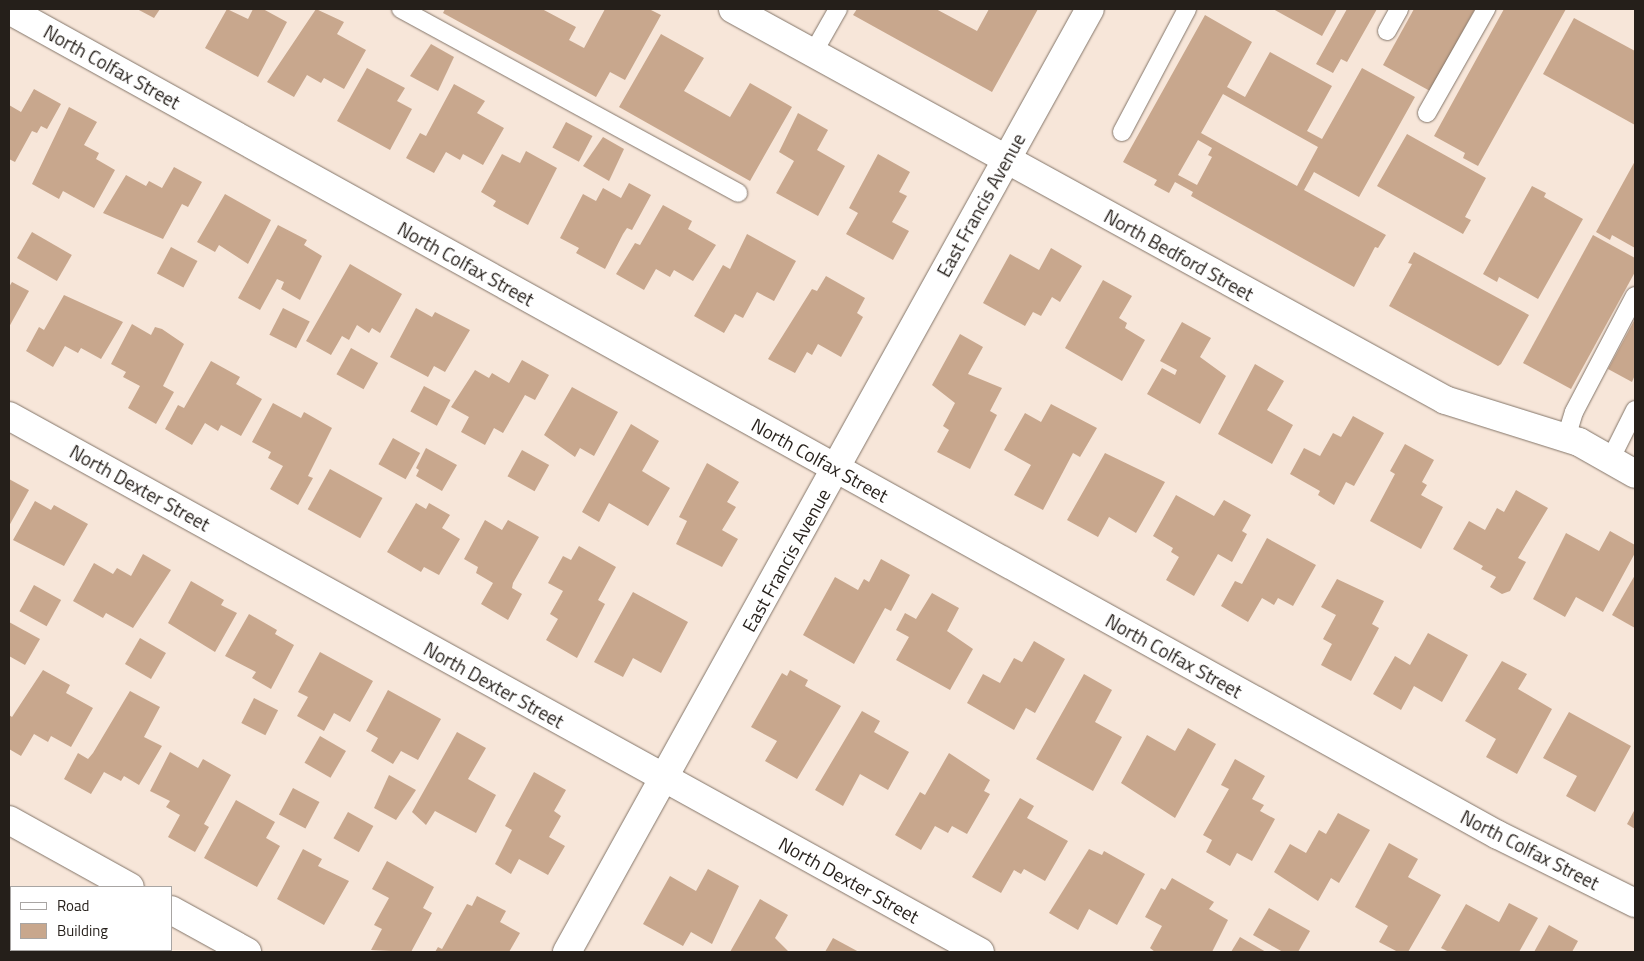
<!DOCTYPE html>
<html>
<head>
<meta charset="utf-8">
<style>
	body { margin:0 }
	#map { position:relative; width:1644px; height:961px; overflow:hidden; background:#f7e6d9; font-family:"Titillium Web",sans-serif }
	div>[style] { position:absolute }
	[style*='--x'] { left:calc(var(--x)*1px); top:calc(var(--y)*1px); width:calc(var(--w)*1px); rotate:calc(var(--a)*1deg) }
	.building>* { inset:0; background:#c8a78d; transform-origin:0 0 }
	.roads { filter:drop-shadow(0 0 1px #837569) drop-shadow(0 0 1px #837569) }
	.lane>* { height:18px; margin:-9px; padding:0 9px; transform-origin:9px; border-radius:9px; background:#fff }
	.street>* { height:28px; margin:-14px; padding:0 14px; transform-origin:14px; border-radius:14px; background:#fff }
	span { translate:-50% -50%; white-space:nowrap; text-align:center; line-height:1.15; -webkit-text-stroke:4px #fff; paint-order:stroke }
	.street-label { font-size:19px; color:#251f1a }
	.frame { position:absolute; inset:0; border:10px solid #251f1a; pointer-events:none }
	.legend { position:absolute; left:10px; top:886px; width:162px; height:65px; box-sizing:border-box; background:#fff; border:1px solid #a8a5a3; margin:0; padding:6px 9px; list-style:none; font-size:15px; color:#251f1a }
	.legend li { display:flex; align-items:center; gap:10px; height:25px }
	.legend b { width:25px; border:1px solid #a8a5a3 }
</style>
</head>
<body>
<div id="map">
	<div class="building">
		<div style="clip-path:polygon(137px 9px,160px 9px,154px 18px)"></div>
		<div style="clip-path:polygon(227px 9px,248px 19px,253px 9px,263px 9px,287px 22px,258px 77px,205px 48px)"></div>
		<div style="clip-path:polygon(316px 9px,344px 22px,337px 34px,366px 50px,344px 89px,324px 78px,321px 83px,307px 75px,294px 97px,267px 82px)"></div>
		<div style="clip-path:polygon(445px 9px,542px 9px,576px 27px,569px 40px,584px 48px,605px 9px,649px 9px,661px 15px,625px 80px,610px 72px,596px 97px,443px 13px)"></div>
		<div style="clip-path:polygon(857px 9px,936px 9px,977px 31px,989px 9px,1038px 9px,992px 92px,853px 15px)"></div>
		<div style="clip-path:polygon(1273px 9px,1337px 9px,1322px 36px)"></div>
		<div style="clip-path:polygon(1347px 9px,1377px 9px,1347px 62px,1341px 59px,1333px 73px,1316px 64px)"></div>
		<div style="clip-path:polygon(1414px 9px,1475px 9px,1430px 91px,1383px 65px)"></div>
		<div style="clip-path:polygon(1504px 9px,1566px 9px,1478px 166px,1463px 158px,1465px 153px,1434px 136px)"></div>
		<div style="clip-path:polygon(evenodd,1205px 15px,1252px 42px,1227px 87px,1245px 97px,1270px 52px,1332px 86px,1307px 131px,1322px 139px,1362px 68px,1415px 97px,1359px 197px,1314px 172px,1304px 190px,1386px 235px,1378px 248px,1375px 247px,1354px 287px,1191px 196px,1193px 192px,1175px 182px,1169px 193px,1154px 185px,1157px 180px,1123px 162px,1205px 15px,1223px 94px,1318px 147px,1297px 186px,1201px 133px,1223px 94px,1205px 15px,1198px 140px,1212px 148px,1208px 155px,1212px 157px,1197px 185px,1178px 175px,1198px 140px)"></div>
		<div style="clip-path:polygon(1574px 18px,1635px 51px,1635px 125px,1543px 74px)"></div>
		<div style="clip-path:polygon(661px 34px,704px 58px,684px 91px,730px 117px,750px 83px,792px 107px,750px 181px,619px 107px)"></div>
		<div style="clip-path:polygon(431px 44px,454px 57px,438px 91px,410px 76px)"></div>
		<div style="clip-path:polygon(367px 68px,405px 88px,397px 101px,412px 109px,390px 150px,337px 121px)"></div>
		<div style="clip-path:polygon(454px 84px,485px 101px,477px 113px,504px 128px,483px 165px,463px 154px,460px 160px,446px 152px,434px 173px,406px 158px,420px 133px,426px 136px)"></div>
		<div style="clip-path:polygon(34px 89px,61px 104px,47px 129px,41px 126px,37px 133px,32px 131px,15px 162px,9px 159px,9px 105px,21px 112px)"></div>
		<div style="clip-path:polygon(69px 107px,97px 122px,84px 145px,99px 153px,96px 159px,115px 170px,94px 208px,63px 191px,59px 199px,32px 184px)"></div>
		<div style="clip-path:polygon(798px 113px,828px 130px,817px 150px,845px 166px,818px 216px,776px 193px,794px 161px,779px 152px)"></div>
		<div style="left:566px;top:122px;width:30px;height:29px;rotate:28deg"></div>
		<div style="clip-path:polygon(1407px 134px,1486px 178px,1465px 217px,1471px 220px,1463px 234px,1377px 186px)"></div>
		<div style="clip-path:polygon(603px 137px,624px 149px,609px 181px,583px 166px)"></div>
		<div style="clip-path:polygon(526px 151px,557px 168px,528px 225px,493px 206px,496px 201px,481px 192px,502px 154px,520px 163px)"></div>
		<div style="clip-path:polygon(878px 154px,910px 172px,899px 192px,907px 196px,892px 222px,909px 231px,893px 260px,846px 234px,858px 213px,849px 208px)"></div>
		<div style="clip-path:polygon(1635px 161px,1635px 248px,1612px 235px,1610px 240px,1596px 232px)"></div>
		<div style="clip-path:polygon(174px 167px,202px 182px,188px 207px,182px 204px,163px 239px,103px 213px,126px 175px,146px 186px,149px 181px,162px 188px)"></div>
		<div style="clip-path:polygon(629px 183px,651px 195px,632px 230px,627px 228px,623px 234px,605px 269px,576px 253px,579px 248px,560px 238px,583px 194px,596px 201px,603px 188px,621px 198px)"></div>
		<div style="clip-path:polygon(1532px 186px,1546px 193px,1544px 197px,1583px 219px,1538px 299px,1499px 277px,1497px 282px,1483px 274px)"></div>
		<div style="clip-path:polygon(225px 194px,271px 220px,248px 264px,219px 245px,215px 252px,197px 242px)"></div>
		<div style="clip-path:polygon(663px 205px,692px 221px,688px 229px,716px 245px,693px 281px,674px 270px,670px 277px,656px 269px,644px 290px,616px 274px,635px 243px,640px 245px)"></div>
		<div style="clip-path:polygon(278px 225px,307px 240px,304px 245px,322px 256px,300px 300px,281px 289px,284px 282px,277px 279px,260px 310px,238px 298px)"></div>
		<div style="left:32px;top:232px;width:46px;height:30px;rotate:30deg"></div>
		<div style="clip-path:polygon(747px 234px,796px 261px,774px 301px,757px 292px,743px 318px,735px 314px,724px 333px,694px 316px,723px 265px,730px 269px)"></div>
		<div style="clip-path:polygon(1593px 235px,1635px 258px,1635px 272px,1571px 389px,1523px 363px)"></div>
		<div style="left:171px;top:247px;width:30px;height:30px;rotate:28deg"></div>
		<div style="clip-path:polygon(1051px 248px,1082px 266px,1060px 302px,1052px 297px,1041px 316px,1033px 312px,1025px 326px,983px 303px,1010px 254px,1039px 270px)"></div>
		<div style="clip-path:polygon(1414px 252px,1529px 315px,1501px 364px,1498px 366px,1389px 306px,1412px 264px,1408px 263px)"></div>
		<div style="clip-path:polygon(350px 264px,402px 294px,380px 333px,372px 328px,369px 333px,357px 325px,349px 340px,342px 336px,331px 355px,306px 341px)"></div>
		<div style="clip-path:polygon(826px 276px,865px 298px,857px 313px,863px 317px,841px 357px,818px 344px,812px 355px,807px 352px,795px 373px,768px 359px,812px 289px,817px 291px)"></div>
		<div style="clip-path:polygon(1103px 280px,1132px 296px,1119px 318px,1127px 323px,1125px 328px,1145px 340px,1122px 381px,1065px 348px)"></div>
		<div style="clip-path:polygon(12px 282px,29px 291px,9px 327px,9px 287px)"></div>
		<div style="clip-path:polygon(64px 295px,123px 322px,101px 359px,81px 348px,78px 353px,65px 346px,53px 367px,26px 351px,39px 327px,44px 330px)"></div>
		<div style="left:283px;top:308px;width:30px;height:30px;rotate:27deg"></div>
		<div style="clip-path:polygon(416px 308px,432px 317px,435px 312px,470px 330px,445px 372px,434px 366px,428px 377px,390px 357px)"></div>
		<div style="clip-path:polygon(1635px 319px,1635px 375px,1632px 382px,1608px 369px)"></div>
		<div style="clip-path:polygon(1182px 322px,1211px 338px,1200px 357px,1226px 376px,1200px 424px,1147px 394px,1162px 368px,1175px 375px,1177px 370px,1160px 361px)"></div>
		<div style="clip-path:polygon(132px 324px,151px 335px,155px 327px,162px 329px,184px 344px,163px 386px,174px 392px,156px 424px,128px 408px,140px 386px,123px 377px,126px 372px,111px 364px)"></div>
		<div style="clip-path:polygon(960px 334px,983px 347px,968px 374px,1002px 388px,990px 411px,997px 415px,970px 469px,937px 452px,949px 430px,943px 426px,955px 403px,932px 385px)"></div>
		<div style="left:351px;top:348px;width:31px;height:30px;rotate:29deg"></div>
		<div style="clip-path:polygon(522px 360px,549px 375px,535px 400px,525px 395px,503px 433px,494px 428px,485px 445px,461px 432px,469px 417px,451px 407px,475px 370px,489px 378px,492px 373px,509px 383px)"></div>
		<div style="clip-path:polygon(211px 361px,240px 377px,236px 384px,262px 399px,241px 436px,221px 425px,218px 431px,205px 423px,192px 445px,165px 429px,178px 405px,184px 408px)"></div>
		<div style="clip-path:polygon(1255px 364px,1284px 381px,1267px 410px,1293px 425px,1272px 464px,1218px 434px)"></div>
		<div style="left:424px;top:386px;width:30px;height:29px;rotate:28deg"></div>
		<div style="clip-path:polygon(572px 387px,618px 412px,594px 456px,580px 448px,575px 457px,544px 435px)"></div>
		<div style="clip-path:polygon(273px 403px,301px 418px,304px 412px,332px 428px,308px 476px,313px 478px,298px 505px,270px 489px,283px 466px,268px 458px,271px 452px,252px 442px)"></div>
		<div style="clip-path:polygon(1051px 404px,1097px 428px,1080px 457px,1073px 453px,1043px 510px,1014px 495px,1031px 465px,1004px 450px,1025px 413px,1041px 422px)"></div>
		<div style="clip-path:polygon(1353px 416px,1384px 433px,1354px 486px,1346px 482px,1334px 505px,1318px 495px,1320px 491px,1290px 474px,1304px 448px,1320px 456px,1333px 433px,1341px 437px)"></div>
		<div style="clip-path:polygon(631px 424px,659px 441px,642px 471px,670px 488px,648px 526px,609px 503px,599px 522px,582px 512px)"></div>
		<div style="left:393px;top:438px;width:31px;height:30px;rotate:29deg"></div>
		<div style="clip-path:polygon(1405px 444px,1434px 460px,1422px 482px,1427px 485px,1421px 495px,1443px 507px,1421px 549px,1370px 521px,1395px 474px,1390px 471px)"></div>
		<div style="clip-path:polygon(426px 448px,457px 465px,442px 491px,416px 476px,419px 470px,416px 468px)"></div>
		<div style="left:522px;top:450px;width:31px;height:30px;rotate:29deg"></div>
		<div style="clip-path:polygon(1105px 453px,1165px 482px,1136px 533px,1109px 517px,1098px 537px,1067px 520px)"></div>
		<div style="clip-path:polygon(707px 463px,739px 482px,727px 502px,736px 507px,722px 530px,738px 539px,722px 567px,676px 544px,687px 521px,679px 517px)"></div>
		<div style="left:330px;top:469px;width:60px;height:46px;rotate:29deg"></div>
		<div style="clip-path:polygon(9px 479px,29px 490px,9px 526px)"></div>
		<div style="clip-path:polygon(1516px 490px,1548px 508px,1518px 558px,1526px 562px,1510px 591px,1502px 594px,1490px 587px,1496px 577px,1481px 569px,1483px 566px,1453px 549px,1469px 521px,1485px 530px,1497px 508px,1504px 512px)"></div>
		<div style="clip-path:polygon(1176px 495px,1214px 516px,1224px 500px,1251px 515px,1242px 531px,1247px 534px,1232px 562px,1218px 554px,1194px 596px,1166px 580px,1179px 557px,1171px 552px,1173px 548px,1153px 536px)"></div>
		<div style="clip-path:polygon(35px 501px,51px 510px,54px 505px,88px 524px,64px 566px,13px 540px)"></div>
		<div style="clip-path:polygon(416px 503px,426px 509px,429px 503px,450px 515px,442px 528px,460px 539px,439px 575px,424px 567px,421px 572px,387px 552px)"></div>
		<div style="clip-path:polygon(485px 520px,502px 530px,508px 520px,539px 537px,513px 583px,512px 588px,522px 594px,508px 620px,481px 604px,493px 583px,476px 573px,478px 567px,464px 559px)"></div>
		<div style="clip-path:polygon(1610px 531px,1635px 545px,1635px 553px,1603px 612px,1576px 597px,1565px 617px,1533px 599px,1566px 533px,1599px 551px)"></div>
		<div style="clip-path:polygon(1267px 538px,1316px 565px,1293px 606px,1278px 598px,1274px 605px,1262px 598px,1248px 622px,1221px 606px,1235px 581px,1242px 584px)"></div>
		<div style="clip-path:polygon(579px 546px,616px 567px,598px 600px,605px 604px,577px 658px,546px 640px,558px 619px,550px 614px,563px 591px,548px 583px,563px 556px,571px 560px)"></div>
		<div style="clip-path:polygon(143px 554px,171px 570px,133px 628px,106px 613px,103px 618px,73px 601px,94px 563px,113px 574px,117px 568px,131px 576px)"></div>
		<div style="clip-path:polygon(881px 559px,910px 575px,891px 611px,885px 608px,854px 664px,803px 635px,835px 577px,858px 590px,864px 579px,869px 582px)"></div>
		<div style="clip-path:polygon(1635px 575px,1635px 628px,1612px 615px)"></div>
		<div style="clip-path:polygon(1337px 579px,1384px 601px,1372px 624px,1379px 628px,1351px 681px,1321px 665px,1332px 644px,1323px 639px,1336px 615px,1321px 607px)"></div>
		<div style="clip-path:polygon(191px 581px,224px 600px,221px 605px,237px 613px,215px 652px,168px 623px)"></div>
		<div style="left:34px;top:585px;width:31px;height:30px;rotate:29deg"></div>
		<div style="clip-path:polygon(633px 592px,688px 622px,661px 673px,633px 658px,623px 677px,594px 662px)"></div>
		<div style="clip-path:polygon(932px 593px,959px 608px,947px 631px,973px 649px,950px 690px,896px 660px,909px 637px,896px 630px,905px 613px,916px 619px)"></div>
		<div style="clip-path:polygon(249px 614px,277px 630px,275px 634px,294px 645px,271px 689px,252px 678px,256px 672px,225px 656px)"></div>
		<div style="clip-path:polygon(9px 622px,40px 639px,25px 665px,9px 656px)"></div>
		<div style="clip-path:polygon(1428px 633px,1468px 655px,1442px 702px,1414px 686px,1401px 710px,1373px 694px,1395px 656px,1410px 665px)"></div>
		<div style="left:140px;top:638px;width:30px;height:30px;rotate:30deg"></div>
		<div style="clip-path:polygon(1034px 641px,1065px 659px,1035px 713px,1026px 708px,1014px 730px,967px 703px,983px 674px,1000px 683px,1014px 658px,1022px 662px)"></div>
		<div style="clip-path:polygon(320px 652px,373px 681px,350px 722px,334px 713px,324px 731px,297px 716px,308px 697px,298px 692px)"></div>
		<div style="clip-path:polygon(1502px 661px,1527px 674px,1518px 689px,1552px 709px,1517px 774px,1486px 757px,1496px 739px,1465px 721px)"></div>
		<div style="clip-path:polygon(43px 670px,70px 685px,66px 693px,93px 708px,71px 747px,51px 736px,48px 742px,34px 734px,21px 756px,9px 749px,9px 715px,12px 717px)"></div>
		<div style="clip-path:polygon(790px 670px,808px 680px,805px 686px,841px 706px,797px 779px,765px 761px,777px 741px,751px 727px,782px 673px,787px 676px)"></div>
		<div style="clip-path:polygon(1084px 674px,1112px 690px,1095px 722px,1122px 737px,1093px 791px,1036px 759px)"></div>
		<div style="clip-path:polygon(388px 690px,441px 719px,418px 760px,401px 751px,393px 764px,371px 751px,378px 738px,366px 731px)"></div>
		<div style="clip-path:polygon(130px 691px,160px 707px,144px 737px,162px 746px,139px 785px,124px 776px,121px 781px,104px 772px,91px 794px,64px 779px,78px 753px,88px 759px,93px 753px)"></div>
		<div style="left:254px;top:698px;width:27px;height:28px;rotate:27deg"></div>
		<div style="clip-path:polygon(862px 711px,880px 721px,874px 732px,909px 752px,888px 790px,860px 774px,843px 806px,815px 790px)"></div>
		<div style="clip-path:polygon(1569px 712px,1631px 746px,1595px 812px,1566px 796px,1577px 776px,1543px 758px)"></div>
		<div style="clip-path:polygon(1188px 728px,1216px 744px,1175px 818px,1121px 783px,1147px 735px,1175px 751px)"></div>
		<div style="clip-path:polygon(457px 732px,486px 748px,468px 779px,496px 795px,476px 833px,435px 811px,426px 825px,412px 812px)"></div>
		<div style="left:320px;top:736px;width:30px;height:31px;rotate:30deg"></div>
		<div style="clip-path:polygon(170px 752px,198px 768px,203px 759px,231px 775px,204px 824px,209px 827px,195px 852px,168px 837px,180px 815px,166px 807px,170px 801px,150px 791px)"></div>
		<div style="clip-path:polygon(949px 753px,990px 780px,984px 791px,990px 794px,967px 834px,952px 826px,948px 833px,935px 826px,921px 850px,895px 835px,920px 792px,925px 795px)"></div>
		<div style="clip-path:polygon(1235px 759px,1265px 776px,1252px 799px,1264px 805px,1260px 811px,1275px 819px,1252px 861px,1237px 853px,1230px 866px,1206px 852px,1212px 840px,1203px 835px,1229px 789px,1221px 785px)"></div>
		<div style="clip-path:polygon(534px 772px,566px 790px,554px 811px,561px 816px,549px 837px,565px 846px,548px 875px,519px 859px,511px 874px,495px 864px,512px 830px,505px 826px)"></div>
		<div style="clip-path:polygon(389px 775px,416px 790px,396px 820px,374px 808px)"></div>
		<div style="left:293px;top:788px;width:30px;height:30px;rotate:28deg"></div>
		<div style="clip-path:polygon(1020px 798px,1034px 806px,1027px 818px,1068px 841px,1045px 881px,1024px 869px,1021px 874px,1014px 870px,1001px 893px,972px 877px)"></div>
		<div style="clip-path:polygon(236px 800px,275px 822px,266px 838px,280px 846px,257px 887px,204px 858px)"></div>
		<div style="clip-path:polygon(1635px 809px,1635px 829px,1627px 824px)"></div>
		<div style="left:348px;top:812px;width:29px;height:30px;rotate:29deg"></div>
		<div style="clip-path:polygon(1338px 813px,1370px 830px,1339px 883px,1331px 878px,1318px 901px,1274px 872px,1290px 844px,1306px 853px,1319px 830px,1326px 834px)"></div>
		<div style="clip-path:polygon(1389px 843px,1418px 859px,1408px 877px,1441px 895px,1408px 952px,1398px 952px,1379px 942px,1388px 926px,1355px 907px)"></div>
		<div style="clip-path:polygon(303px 849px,322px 859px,318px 866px,349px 881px,324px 925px,277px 899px)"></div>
		<div style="clip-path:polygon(1089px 849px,1102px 855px,1104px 851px,1145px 874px,1117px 925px,1089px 909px,1078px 930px,1049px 913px)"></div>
		<div style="clip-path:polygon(387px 861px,434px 887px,423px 908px,432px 913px,411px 952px,371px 950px,382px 929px,374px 925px,389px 898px,372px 889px)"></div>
		<div style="clip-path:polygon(708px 869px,739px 886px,712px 944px,691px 932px,683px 946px,643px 924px,670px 876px,696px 891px)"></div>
		<div style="clip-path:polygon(1172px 878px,1214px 902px,1209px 909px,1228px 920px,1212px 952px,1155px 952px,1150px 948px,1162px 926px,1145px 917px,1161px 888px,1165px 890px)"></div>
		<div style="clip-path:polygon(477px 896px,506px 911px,500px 922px,520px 933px,509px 952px,435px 952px,438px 947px,442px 949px,467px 904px,472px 906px)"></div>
		<div style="clip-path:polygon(760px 899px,788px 915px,775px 938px,789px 952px,730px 952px)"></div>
		<div style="clip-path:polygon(1509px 903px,1538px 918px,1519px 952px,1449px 952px,1441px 948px,1466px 904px,1499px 922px)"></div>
		<div style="clip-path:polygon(11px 906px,11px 950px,48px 950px,46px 952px,9px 952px)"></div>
		<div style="clip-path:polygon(1269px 908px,1310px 931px,1298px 952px,1283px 952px,1253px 935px)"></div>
		<div style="clip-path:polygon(1549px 925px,1578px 941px,1572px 952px,1534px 952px)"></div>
		<div style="clip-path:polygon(1240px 937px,1266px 952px,1231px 952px)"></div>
		<div style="clip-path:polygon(833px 938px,859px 952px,825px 952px)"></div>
		<div style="clip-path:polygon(106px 950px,127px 950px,131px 952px,104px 952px)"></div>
	</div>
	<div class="roads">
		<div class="lane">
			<div style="--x:401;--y:9;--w:384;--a:28.6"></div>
			<div style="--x:1387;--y:31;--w:25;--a:-61"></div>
			<div style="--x:813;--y:53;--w:51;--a:-60.4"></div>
			<div style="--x:1427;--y:113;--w:120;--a:-60.4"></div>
			<div style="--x:1122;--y:132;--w:139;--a:-62.1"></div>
			<div style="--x:1566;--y:438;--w:27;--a:-73"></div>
			<div style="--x:1574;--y:412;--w:131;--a:-62.3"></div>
			<div style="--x:1610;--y:460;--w:56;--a:-63.4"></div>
		</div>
		<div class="street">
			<div style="--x:733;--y:9;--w:812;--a:28.77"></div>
			<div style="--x:1445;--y:400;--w:140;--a:17.4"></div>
			<div style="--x:1579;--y:442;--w:64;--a:29.7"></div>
			<div style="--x:9;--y:10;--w:1702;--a:28.99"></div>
			<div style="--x:1498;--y:835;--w:153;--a:26.4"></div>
			<div style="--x:9;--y:416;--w:1109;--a:28.9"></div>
			<div style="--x:9;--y:820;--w:138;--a:29"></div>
			<div style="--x:171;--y:910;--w:87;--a:28.9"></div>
			<div style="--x:567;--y:952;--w:1078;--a:-60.99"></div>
		</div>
	</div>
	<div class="street-label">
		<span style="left:112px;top:67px;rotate:29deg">North Colfax Street</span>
		<span style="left:981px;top:205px;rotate:-61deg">East Francis Avenue</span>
		<span style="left:1179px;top:255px;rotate:29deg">North Bedford Street</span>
		<span style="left:466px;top:264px;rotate:29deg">North Colfax Street</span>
		<span style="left:820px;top:460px;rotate:29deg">North Colfax Street</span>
		<span style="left:140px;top:488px;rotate:29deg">North Dexter Street</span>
		<span style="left:786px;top:560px;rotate:-61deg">East Francis Avenue</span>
		<span style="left:1174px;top:656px;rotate:29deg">North Colfax Street</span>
		<span style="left:494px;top:685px;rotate:29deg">North Dexter Street</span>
		<span style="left:1530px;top:850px;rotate:27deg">North Colfax Street</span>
		<span style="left:849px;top:880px;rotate:29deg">North Dexter Street</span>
	</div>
	<div class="frame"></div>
	<ul class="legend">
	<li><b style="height:6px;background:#fff"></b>Road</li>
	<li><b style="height:14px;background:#c8a78d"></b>Building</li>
	</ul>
</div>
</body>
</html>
